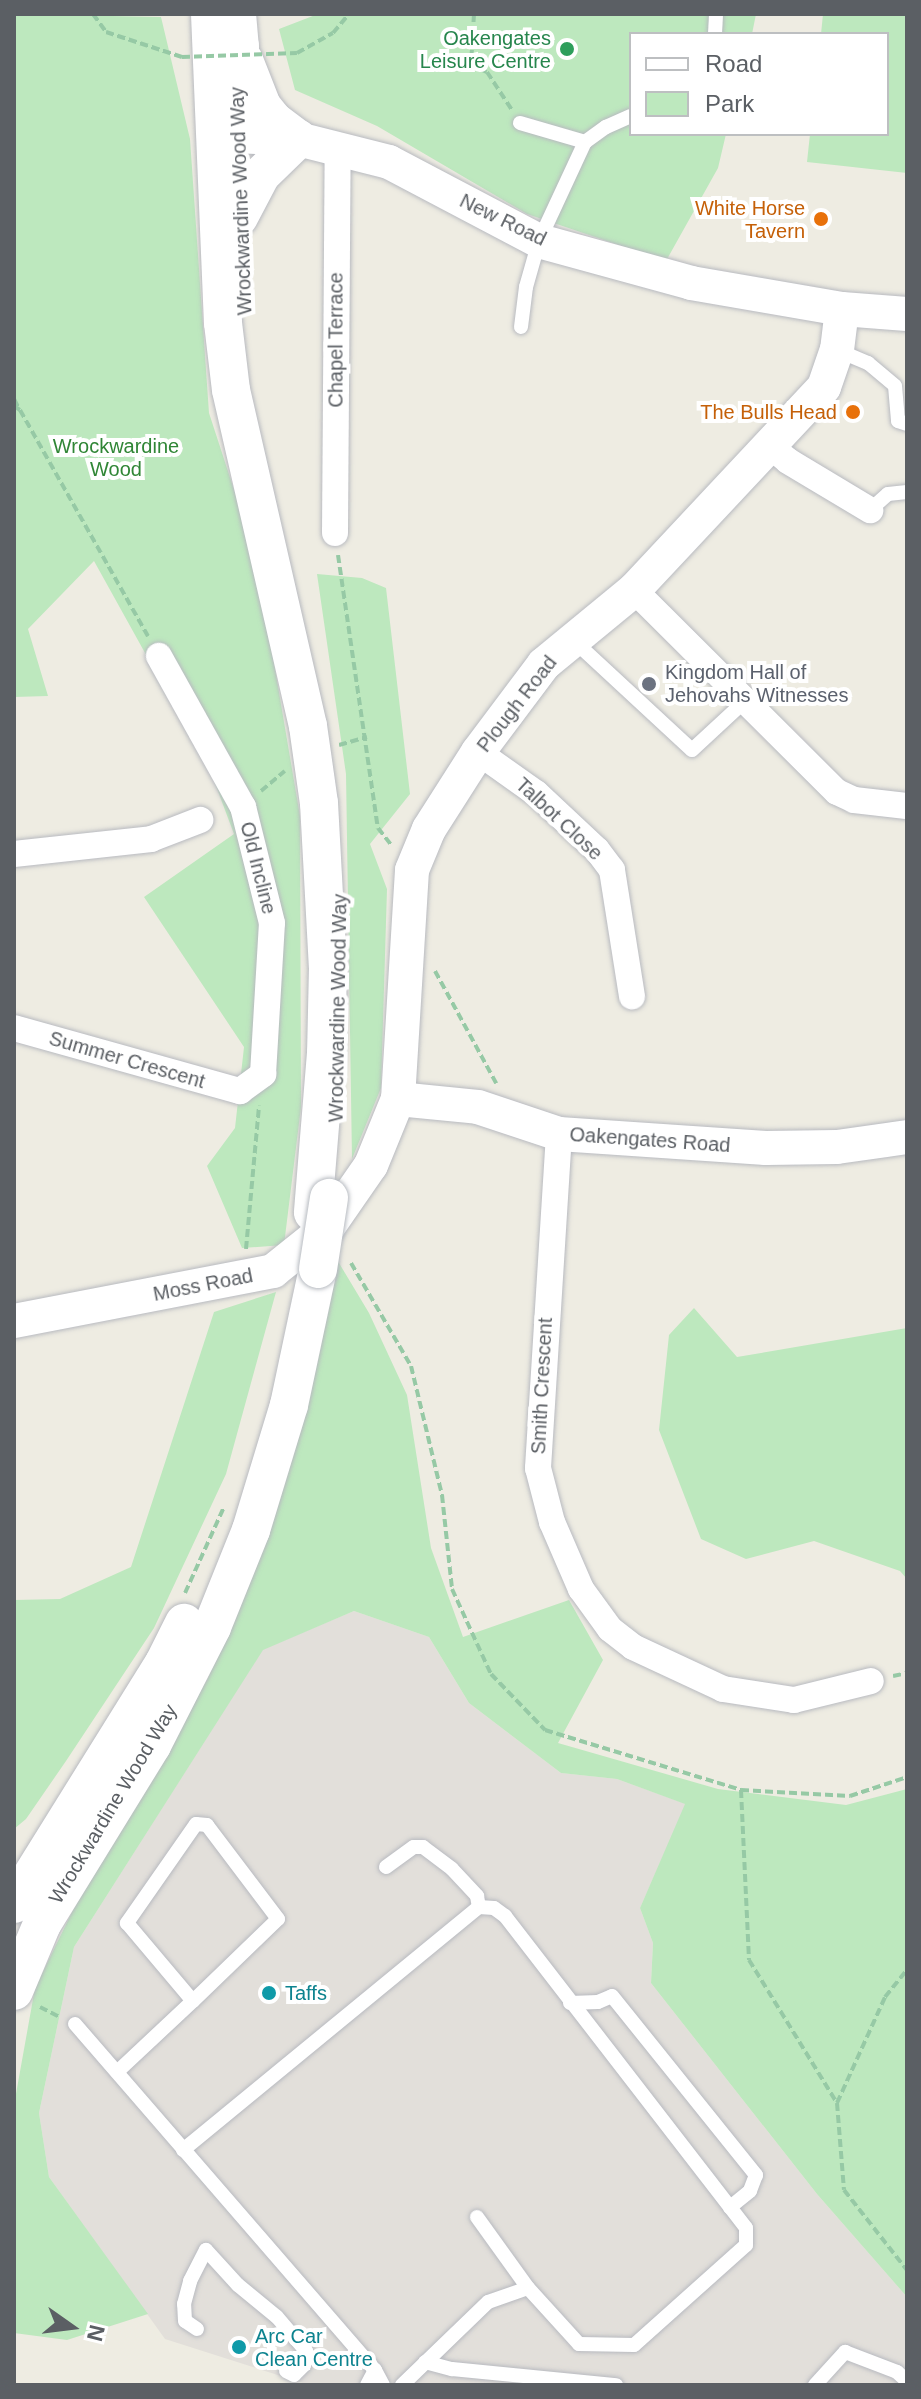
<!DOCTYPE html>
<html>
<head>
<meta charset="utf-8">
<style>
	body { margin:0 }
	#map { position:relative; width:921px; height:2399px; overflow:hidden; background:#eeece2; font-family:Helvetica,sans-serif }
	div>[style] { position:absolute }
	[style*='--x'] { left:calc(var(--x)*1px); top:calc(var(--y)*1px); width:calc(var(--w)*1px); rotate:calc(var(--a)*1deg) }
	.industrial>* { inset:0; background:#e2dfda }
	.green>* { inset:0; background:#bde8be }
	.path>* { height:4px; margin-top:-2px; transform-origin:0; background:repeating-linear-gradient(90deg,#96c9a5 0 8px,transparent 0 12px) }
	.roads { filter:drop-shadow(0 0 2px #b8bac0) drop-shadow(0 0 2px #b8bac0) }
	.service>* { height:14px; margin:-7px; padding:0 7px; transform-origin:7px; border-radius:7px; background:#fff }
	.minor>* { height:26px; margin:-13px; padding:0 13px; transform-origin:13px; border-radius:13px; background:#fff }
	.tertiary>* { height:34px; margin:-17px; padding:0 17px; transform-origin:17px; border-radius:17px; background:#fff }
	.secondary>* { height:38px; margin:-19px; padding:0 19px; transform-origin:19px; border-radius:19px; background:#fff }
	.path-bridge>* { height:4px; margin-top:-2px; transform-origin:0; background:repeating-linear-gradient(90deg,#96c9a5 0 8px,transparent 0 12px) }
	.bridges { filter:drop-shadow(0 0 2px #b8bcc2) drop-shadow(0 0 2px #b8bcc2) }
	.secondary-bridge>* { height:38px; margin:-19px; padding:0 19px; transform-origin:19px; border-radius:19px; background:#fff }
	.dots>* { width:22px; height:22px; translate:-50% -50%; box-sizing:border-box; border:4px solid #fff; border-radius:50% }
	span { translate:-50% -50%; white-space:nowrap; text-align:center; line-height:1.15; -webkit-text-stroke:8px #fff; paint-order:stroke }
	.leisure-label { font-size:20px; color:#27864d }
	.right { translate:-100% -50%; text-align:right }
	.street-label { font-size:20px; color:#5b5f64 }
	.food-label { font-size:20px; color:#c56008 }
	.park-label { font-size:20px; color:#308636 }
	.worship-label { font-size:20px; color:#5b616d }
	.left { translate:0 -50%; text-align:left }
	.culture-label { font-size:20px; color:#0d838f }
	.frame { position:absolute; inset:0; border:16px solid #5b5f64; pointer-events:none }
	.legend { position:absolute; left:629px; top:32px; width:260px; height:104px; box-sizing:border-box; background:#fff; border:2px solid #bdbfc1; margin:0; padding:10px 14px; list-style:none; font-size:24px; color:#5b5f64 }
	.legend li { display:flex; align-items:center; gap:16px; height:40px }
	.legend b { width:40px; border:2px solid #bdbfc1 }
	.north { position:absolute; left:32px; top:2287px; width:80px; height:80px; -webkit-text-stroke:6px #fff; paint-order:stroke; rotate:104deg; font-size:22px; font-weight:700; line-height:32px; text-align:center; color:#5b5f64 }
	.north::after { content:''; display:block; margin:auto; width:28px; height:36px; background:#5b5f64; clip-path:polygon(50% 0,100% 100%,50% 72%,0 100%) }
</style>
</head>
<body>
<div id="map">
	<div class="industrial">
		<div style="clip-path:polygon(354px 1611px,429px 1637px,469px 1703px,561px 1773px,617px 1779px,686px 1804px,640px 1908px,653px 1943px,651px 1983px,817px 2194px,907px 2297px,907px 2385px,309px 2385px,165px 2339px,49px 2177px,39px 2113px,74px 1947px,263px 1649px)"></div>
	</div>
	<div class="green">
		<div style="clip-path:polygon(14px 14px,161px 17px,190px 139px,209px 413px,256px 557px,300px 816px,301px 1107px,284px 1245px,242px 1248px,207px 1166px,235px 1128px,244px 1047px,144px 897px,234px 834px,210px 770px,94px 561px,28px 629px,48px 696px,14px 697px)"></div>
		<div style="clip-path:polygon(318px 14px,756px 14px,752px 34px,631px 34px,631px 134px,726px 134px,718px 168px,666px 261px,527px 214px,377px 126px,295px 90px,279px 29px)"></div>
		<div style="clip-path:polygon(823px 14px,907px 14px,907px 173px,807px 162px,810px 134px,887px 134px,887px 34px,821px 34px)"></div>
		<div style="clip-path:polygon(317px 574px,362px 578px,386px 588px,410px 794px,370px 844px,387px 889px,381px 1088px,352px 1159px,346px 774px)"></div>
		<div style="clip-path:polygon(336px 1258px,369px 1313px,407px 1395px,431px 1548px,463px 1637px,569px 1600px,603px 1660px,558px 1743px,718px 1789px,846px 1805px,907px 1789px,907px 2297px,817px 2194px,651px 1983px,653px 1943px,640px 1908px,685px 1804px,617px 1779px,561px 1773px,469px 1703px,429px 1637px,354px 1611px,263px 1650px,74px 1947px,39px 2113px,49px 2177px,148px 2314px,67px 2340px,14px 2333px,14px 2105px,35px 1988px,113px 1828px,208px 1678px,279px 1495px)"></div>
		<div style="clip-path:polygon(276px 1292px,226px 1474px,154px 1628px,66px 1761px,26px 1819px,14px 1829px,14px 1600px,60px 1599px,131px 1567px,214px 1312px)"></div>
		<div style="clip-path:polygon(694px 1308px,737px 1357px,907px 1328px,907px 1579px,900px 1571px,814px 1541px,746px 1559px,701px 1539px,659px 1430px,669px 1335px)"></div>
	</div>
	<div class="path">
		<div style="--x:93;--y:14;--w:22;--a:54"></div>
		<div style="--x:106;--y:32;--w:80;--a:18.2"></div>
		<div style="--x:474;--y:14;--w:51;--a:93.4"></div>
		<div style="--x:471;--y:65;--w:17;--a:24"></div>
		<div style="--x:487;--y:72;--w:45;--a:56.7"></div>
		<div style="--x:297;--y:53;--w:41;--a:-29.1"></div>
		<div style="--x:333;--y:33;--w:25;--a:-50"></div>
		<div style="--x:14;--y:399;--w:9;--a:63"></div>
		<div style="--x:14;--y:406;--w:7;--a:34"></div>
		<div style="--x:20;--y:410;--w:260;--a:60.5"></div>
		<div style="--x:338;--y:555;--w:276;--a:81.7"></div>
		<div style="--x:378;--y:828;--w:23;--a:52"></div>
		<div style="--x:339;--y:745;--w:29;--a:-16"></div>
		<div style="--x:261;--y:791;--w:31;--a:-40"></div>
		<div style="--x:435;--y:971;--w:128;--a:61.4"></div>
		<div style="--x:246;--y:1249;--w:144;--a:-84.8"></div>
		<div style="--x:351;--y:1263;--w:119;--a:59.8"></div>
		<div style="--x:411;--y:1366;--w:133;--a:76.5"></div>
		<div style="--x:442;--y:1495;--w:95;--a:83.9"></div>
		<div style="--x:452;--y:1589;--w:94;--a:65.4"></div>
		<div style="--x:491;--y:1674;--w:78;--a:46"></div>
		<div style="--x:545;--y:1730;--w:205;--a:17"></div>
		<div style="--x:741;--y:1790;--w:109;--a:3.2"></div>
		<div style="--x:850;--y:1796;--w:60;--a:-18.4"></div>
		<div style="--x:185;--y:1593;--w:94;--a:-65.6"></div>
		<div style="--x:893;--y:1676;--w:14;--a:-12"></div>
		<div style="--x:741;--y:1790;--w:170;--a:87.3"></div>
		<div style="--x:749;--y:1960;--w:168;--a:58.4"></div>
		<div style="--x:837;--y:2103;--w:87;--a:85.4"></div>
		<div style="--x:844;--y:2190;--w:102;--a:51.8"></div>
		<div style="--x:40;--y:2007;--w:22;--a:27"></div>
		<div style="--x:837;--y:2103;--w:116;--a:-65.6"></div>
		<div style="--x:885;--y:1997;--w:35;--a:-51"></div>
	</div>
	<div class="roads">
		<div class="service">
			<div style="--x:715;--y:34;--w:20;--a:-87"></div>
			<div style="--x:520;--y:123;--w:68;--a:16.3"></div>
			<div style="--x:521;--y:327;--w:40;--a:-82.9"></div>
			<div style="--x:526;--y:287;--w:48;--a:-74.2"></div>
			<div style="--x:539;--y:241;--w:109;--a:-65.1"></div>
			<div style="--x:585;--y:142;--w:26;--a:-36"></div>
			<div style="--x:606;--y:127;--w:27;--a:-24"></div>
			<div style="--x:837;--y:350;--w:34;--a:23"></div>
			<div style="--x:868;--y:363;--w:35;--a:40"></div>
			<div style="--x:895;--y:386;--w:35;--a:85"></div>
			<div style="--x:898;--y:421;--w:9;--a:18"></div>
			<div style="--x:870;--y:510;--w:24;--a:-42"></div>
			<div style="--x:888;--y:494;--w:19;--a:-6"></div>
			<div style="--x:572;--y:639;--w:163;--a:42.8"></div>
			<div style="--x:692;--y:750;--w:72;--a:-42.8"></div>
			<div style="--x:386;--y:1867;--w:34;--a:-36"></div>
			<div style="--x:414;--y:1847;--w:9;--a:0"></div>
			<div style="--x:423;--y:1847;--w:36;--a:37"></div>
			<div style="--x:452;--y:1869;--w:37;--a:47"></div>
			<div style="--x:477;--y:1896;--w:11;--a:80"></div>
			<div style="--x:570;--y:2003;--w:28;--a:-2"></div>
			<div style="--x:598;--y:2002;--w:15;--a:-23"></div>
			<div style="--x:612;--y:1996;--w:230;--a:51.2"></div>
			<div style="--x:756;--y:2175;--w:17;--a:111"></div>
			<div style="--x:750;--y:2191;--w:26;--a:141"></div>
			<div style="--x:75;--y:2024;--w:458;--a:49.1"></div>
			<div style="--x:375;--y:2370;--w:17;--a:62"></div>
			<div style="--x:117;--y:2072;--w:104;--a:-43.1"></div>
			<div style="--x:193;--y:2001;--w:118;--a:-44"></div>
			<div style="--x:278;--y:1919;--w:118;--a:-127.1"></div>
			<div style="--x:207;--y:1825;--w:11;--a:-175"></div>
			<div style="--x:196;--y:1824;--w:121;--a:124.9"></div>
			<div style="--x:127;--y:1923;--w:102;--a:49.8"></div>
			<div style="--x:183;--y:2150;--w:383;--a:-39.4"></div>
			<div style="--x:479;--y:1907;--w:15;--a:4"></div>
			<div style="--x:494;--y:1908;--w:14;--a:36"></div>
			<div style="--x:505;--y:1916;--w:394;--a:52.3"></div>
			<div style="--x:746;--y:2228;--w:17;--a:90"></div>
			<div style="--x:746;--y:2245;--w:150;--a:138.2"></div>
			<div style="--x:634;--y:2345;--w:55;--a:-179"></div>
			<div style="--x:579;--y:2344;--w:76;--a:-132.3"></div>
			<div style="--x:528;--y:2288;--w:42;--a:160.7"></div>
			<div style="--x:488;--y:2302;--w:120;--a:136"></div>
			<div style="--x:477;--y:2217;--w:87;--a:54.3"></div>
			<div style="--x:197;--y:2329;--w:14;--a:-146"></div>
			<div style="--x:185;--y:2321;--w:17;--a:-93"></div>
			<div style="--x:184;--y:2304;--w:24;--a:-75"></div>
			<div style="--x:190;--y:2281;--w:35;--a:-63"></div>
			<div style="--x:206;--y:2250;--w:47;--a:47.6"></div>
			<div style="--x:238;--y:2285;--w:50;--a:39.4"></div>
			<div style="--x:277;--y:2317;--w:45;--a:49.5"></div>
			<div style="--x:306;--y:2351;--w:14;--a:98"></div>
			<div style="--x:304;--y:2365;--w:14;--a:135"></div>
			<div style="--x:294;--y:2375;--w:9;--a:-153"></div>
			<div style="--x:425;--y:2362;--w:28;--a:15"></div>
			<div style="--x:452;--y:2369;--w:165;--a:5.6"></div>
			<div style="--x:367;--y:2385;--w:17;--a:-62"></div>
			<div style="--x:815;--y:2385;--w:45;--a:-47.7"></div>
			<div style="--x:845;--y:2352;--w:56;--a:21"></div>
			<div style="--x:897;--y:2372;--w:13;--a:42"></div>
		</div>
		<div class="minor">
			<div style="--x:771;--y:447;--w:22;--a:39"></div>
			<div style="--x:788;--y:461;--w:96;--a:30.9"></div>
			<div style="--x:335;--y:533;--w:386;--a:-89.6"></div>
			<div style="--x:634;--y:590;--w:286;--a:44.9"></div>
			<div style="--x:837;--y:792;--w:19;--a:25"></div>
			<div style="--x:854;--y:800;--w:53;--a:6.5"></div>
			<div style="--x:478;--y:752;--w:71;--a:35.3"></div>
			<div style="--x:536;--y:793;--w:83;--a:43.1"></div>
			<div style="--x:597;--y:850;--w:25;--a:53"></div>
			<div style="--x:612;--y:870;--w:128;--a:81"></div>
			<div style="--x:14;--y:854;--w:138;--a:-6.2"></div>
			<div style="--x:151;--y:839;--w:53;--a:-21.2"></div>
			<div style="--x:14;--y:1028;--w:235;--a:15.6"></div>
			<div style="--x:240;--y:1091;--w:29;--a:-36"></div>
			<div style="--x:263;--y:1074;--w:151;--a:-86.6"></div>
			<div style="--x:272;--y:923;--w:120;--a:-104"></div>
			<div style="--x:243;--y:807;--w:173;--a:-119.1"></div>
			<div style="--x:559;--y:1134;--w:335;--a:93.6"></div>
			<div style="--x:538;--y:1468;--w:56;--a:75.5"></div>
			<div style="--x:552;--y:1522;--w:73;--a:66.6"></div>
			<div style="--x:581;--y:1589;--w:49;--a:54.1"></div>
			<div style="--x:610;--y:1629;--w:29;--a:38"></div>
			<div style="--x:633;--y:1647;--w:99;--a:25"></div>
			<div style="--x:723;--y:1689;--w:72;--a:8.8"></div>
			<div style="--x:794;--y:1700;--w:79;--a:-13.9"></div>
		</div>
		<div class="tertiary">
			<div style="--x:215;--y:135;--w:83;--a:2.8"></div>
			<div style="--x:298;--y:139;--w:94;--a:14.2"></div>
			<div style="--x:389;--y:162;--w:170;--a:27.8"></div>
			<div style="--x:539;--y:241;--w:158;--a:15.4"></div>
			<div style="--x:691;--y:283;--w:153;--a:9.8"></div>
			<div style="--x:842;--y:309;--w:65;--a:4.4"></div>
			<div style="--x:398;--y:1099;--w:80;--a:5.7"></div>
			<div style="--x:478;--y:1107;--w:85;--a:18.4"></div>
			<div style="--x:559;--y:1134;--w:207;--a:3.9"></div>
			<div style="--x:766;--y:1148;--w:71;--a:-0.8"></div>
			<div style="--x:837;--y:1147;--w:71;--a:-8.1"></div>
			<div style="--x:14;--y:1321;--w:264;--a:-10.9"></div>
			<div style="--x:273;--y:1271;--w:70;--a:-38.7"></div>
			<div style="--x:328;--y:1227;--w:75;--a:-55.3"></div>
			<div style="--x:371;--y:1165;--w:71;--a:-67.8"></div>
			<div style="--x:398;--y:1099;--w:229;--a:-86.5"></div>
			<div style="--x:412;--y:870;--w:44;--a:-67.5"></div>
			<div style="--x:429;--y:829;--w:91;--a:-57.5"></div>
			<div style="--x:478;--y:752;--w:110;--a:-53.1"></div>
			<div style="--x:544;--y:664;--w:117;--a:-39.4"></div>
			<div style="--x:634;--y:590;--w:278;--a:-46.9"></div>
			<div style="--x:824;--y:387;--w:39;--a:-71"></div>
			<div style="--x:837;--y:350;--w:41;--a:-83"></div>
		</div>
		<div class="secondary">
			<div style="--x:210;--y:14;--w:309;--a:87.6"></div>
			<div style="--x:223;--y:323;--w:67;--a:83.2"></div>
			<div style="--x:231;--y:390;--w:345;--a:77.1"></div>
			<div style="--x:308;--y:726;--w:78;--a:81.9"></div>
			<div style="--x:319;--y:803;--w:164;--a:86.9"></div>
			<div style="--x:328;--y:967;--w:86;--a:91.3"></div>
			<div style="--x:326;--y:1053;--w:160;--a:94.7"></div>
			<div style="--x:237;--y:14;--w:32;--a:85"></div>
			<div style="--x:240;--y:46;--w:63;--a:92.7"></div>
			<div style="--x:239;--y:217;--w:47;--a:-62.4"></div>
			<div style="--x:261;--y:175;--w:52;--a:-44.2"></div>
			<div style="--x:298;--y:139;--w:30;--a:-143"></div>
			<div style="--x:274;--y:121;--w:19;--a:-129"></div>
			<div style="--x:262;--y:106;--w:49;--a:-111.4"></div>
			<div style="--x:14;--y:1904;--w:284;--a:-58.1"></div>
			<div style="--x:164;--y:1663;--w:45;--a:-63.4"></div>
			<div style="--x:14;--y:1991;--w:73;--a:-67.3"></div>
			<div style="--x:42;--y:1924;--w:210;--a:-58.4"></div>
			<div style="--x:152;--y:1745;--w:132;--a:-63"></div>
			<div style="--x:212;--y:1627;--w:105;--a:-68.1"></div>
			<div style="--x:251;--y:1530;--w:131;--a:-73.1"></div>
			<div style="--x:289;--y:1405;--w:139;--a:-78"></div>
		</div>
	</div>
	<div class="path-bridge">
		<div style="--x:182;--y:57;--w:115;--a:-2"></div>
	</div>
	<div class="bridges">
		<div class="secondary-bridge">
			<div style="--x:318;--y:1269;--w:72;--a:-81.2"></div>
		</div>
	</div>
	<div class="dots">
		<div style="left:567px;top:49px;background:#2e9e5b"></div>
		<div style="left:821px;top:219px;background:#e8710a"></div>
		<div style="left:853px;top:412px;background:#e8710a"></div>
		<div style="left:649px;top:684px;background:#6b7280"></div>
		<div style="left:269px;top:1993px;background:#0f9aa8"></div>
		<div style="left:239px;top:2347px;background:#0f9aa8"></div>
	</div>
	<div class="leisure-label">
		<span class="right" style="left:551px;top:50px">Oakengates<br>Leisure Centre</span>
	</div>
	<div class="street-label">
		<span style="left:241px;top:201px;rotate:-92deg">Wrockwardine Wood Way</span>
		<span style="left:503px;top:220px;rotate:26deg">New Road</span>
		<span style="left:336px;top:340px;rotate:-90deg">Chapel Terrace</span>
		<span style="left:517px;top:704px;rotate:-52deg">Plough Road</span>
		<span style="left:559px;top:819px;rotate:43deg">Talbot Close</span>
		<span style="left:258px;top:868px;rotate:76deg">Old Incline</span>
		<span style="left:338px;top:1008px;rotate:-89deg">Wrockwardine Wood Way</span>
		<span style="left:127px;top:1060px;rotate:16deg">Summer Crescent</span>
		<span style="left:650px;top:1140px;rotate:4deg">Oakengates Road</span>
		<span style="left:203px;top:1285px;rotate:-11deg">Moss Road</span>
		<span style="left:542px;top:1386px;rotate:-87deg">Smith Crescent</span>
		<span style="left:113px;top:1804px;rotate:-59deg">Wrockwardine Wood Way</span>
	</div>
	<div class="food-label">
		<span class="right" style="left:805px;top:220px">White Horse<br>Tavern</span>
		<span class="right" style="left:837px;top:412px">The Bulls Head</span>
	</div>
	<div class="park-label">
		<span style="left:116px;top:458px">Wrockwardine<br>Wood</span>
	</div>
	<div class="worship-label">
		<span class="left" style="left:665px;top:684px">Kingdom Hall of<br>Jehovahs Witnesses</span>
	</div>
	<div class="culture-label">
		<span class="left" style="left:285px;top:1993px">Taffs</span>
		<span class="left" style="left:255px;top:2348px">Arc Car<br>Clean Centre</span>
	</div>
	<div class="frame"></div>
	<ul class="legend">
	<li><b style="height:10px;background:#fff"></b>Road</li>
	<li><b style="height:22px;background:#bde8be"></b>Park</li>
	</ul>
	<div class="north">N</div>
</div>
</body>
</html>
